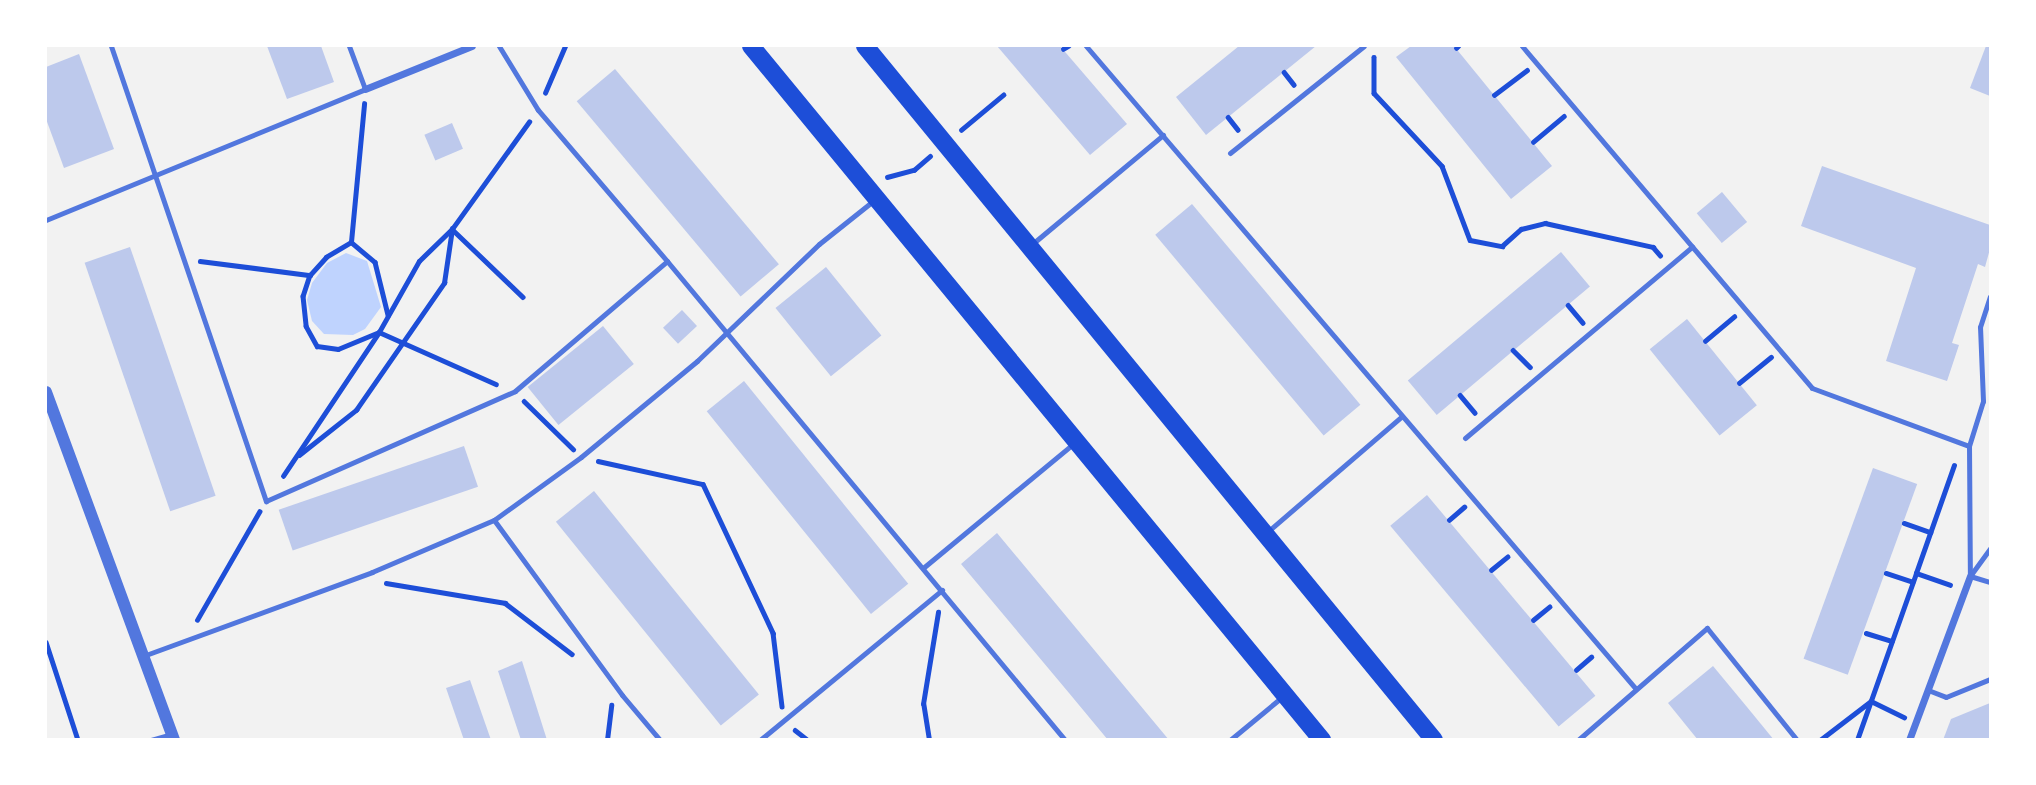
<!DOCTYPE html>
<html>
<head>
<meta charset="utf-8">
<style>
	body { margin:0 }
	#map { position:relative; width:2036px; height:785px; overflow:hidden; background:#f2f2f2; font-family:Manrope,sans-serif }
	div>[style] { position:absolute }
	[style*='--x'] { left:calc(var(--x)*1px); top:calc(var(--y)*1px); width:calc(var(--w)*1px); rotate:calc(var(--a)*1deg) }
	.water>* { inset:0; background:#bfd3fe }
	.building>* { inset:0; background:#bdc9ec; transform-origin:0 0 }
	.path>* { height:4.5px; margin:-2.25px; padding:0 2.25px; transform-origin:2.25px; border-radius:2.25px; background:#1d4ed8 }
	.service>* { height:5px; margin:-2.5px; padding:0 2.5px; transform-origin:2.5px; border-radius:2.5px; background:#5277de }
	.minor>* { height:7px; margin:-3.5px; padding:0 3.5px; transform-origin:3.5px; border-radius:3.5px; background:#5277de }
	.tertiary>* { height:12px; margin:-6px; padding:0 6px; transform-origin:6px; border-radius:6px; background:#5277de }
	.primary>* { height:18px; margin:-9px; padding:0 9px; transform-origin:9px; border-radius:9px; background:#1d4ed8 }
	span { translate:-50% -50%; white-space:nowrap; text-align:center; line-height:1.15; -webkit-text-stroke:6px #fff; paint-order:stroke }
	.frame { position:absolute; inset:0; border:47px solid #fff; pointer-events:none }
</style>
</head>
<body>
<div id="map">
	<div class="water">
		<div style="clip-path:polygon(346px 253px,367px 261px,381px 307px,365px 329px,353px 335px,324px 334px,312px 321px,307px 300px,312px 283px,327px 263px)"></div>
	</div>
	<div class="building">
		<div style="clip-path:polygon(267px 46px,321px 46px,334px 82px,287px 99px)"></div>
		<div style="clip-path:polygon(997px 46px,1060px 46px,1127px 124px,1090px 155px)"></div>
		<div style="clip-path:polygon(1239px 46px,1316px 46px,1206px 135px,1176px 97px)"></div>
		<div style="clip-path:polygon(1411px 46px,1454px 46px,1552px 166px,1511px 199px,1396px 57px)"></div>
		<div style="clip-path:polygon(1986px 46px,1990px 46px,1990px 96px,1970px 88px)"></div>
		<div style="clip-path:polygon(79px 54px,114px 149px,64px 168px,46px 119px,46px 67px)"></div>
		<div style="left:615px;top:69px;width:255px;height:50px;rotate:50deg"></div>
		<div style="left:452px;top:123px;width:28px;height:30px;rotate:67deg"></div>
		<div style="clip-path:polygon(1822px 166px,1990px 225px,1990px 249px,1985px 267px,1978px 264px,1952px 343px,1959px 345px,1947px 381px,1886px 361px,1916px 268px,1801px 226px)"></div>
		<div style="left:1722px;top:192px;width:39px;height:33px;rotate:50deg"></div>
		<div style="left:1192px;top:204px;width:262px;height:48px;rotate:50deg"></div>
		<div style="left:130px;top:247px;width:263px;height:48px;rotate:71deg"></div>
		<div style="left:1561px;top:252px;width:45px;height:200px;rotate:50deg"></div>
		<div style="left:826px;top:267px;width:88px;height:65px;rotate:51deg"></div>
		<div style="left:682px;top:310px;width:22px;height:26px;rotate:47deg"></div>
		<div style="left:1687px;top:319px;width:111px;height:48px;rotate:51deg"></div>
		<div style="left:603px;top:326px;width:49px;height:97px;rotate:51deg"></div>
		<div style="left:744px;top:381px;width:261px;height:48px;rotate:51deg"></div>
		<div style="left:464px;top:446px;width:43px;height:196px;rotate:71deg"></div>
		<div style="left:1873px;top:468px;width:47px;height:203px;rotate:20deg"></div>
		<div style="left:594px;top:491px;width:262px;height:49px;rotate:51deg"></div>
		<div style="left:1427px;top:495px;width:262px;height:48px;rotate:50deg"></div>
		<div style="clip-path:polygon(997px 533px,1169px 740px,1108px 740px,1069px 693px,961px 564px)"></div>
		<div style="clip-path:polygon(522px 661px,547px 740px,521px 740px,498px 671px)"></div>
		<div style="clip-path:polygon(1713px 666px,1747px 707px,1774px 740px,1698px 740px,1668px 703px)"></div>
		<div style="clip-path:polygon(470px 680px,491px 740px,464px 740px,446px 688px)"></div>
		<div style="clip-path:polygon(1990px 703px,1990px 740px,1943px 740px,1951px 719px)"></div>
	</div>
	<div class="path">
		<div style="--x:1456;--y:48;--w:3;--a:-45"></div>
		<div style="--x:1063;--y:49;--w:6;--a:-31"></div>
		<div style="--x:1374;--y:57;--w:36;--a:90"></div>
		<div style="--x:1374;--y:93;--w:100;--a:47"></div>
		<div style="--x:1442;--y:166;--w:79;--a:69.3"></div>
		<div style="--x:1470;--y:240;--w:33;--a:11"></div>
		<div style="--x:1502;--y:246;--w:25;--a:-42"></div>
		<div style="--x:1521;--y:229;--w:25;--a:-14"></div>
		<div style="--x:1545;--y:223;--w:111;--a:12.5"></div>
		<div style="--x:1653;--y:247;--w:11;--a:49"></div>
		<div style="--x:1284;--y:72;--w:16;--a:52"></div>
		<div style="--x:545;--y:93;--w:51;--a:-66.9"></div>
		<div style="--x:1494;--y:95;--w:41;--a:-37.1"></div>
		<div style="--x:1228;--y:117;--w:16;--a:52"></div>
		<div style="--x:961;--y:130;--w:55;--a:-39.8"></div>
		<div style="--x:1533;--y:142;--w:40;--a:-40"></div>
		<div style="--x:887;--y:177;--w:28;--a:-15"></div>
		<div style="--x:914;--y:170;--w:21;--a:-41"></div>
		<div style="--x:351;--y:242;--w:31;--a:40"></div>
		<div style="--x:375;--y:262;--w:55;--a:76.2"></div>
		<div style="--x:200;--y:261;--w:111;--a:7.3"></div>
		<div style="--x:310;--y:275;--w:24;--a:-48"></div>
		<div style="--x:326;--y:257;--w:29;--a:-31"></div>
		<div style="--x:351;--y:242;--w:139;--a:-84.6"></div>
		<div style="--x:310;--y:275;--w:22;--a:108"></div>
		<div style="--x:303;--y:296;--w:30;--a:84"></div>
		<div style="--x:306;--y:326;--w:23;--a:61"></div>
		<div style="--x:317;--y:346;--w:21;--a:8"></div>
		<div style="--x:338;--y:349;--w:44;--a:-22.5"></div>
		<div style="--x:379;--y:332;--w:128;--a:24"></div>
		<div style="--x:1568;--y:305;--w:23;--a:50"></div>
		<div style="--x:1705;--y:341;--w:38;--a:-40"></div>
		<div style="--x:1513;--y:350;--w:24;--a:45"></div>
		<div style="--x:1739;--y:383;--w:41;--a:-39.1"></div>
		<div style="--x:1460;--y:395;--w:23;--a:50"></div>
		<div style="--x:524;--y:401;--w:69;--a:44.4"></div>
		<div style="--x:299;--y:455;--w:73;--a:-38.3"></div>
		<div style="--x:356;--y:410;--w:155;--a:-55.3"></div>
		<div style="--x:444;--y:283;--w:55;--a:-81.6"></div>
		<div style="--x:452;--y:229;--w:98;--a:43.8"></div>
		<div style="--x:598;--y:461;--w:107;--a:12.4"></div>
		<div style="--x:703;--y:484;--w:165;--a:64.8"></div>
		<div style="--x:773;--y:633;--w:74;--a:83"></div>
		<div style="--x:283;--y:476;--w:173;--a:-56.3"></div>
		<div style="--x:379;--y:332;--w:81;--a:-60.6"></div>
		<div style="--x:419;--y:261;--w:46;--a:-44.1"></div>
		<div style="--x:452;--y:229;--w:132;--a:-54.3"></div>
		<div style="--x:1449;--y:520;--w:20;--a:-41"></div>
		<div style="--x:1904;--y:523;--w:28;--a:19"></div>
		<div style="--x:1491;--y:570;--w:21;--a:-39"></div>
		<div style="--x:1886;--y:573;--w:28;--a:18"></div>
		<div style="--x:1916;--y:573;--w:114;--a:-70.6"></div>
		<div style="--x:386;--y:583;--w:121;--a:9.5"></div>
		<div style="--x:505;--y:603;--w:84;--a:37.3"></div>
		<div style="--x:197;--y:620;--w:125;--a:-60.1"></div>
		<div style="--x:1533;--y:620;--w:21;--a:-39"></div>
		<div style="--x:1866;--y:633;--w:27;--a:17"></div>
		<div style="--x:46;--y:642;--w:103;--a:71.9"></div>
		<div style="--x:1576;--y:670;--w:20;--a:-41"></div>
		<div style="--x:795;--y:730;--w:16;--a:38"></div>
		<div style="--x:607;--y:740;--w:35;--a:-83"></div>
		<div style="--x:929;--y:740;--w:36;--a:-99"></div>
		<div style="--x:923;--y:704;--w:93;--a:-80.7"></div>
		<div style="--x:1820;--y:740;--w:64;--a:-37.4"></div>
		<div style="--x:1871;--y:701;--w:37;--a:26"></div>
		<div style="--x:1857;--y:740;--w:177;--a:-70.5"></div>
		<div style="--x:1916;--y:573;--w:36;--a:19"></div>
	</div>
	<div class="service">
		<div style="--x:111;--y:46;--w:481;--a:71.2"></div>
		<div style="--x:266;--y:501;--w:272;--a:-23.8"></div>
		<div style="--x:515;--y:391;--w:200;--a:-40.5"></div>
		<div style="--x:667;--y:261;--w:199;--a:-130.5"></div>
		<div style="--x:538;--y:110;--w:75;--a:-121.4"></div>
		<div style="--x:1086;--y:46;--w:846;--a:49.46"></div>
		<div style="--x:1522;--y:46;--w:448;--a:49.7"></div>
		<div style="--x:1812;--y:388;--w:167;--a:20.3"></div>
		<div style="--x:1969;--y:446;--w:130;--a:89.6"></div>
		<div style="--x:1230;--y:153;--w:171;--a:-38.6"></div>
		<div style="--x:46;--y:220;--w:345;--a:-22.3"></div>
		<div style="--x:365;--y:89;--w:46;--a:-110.4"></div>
		<div style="--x:1031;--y:245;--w:172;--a:-39.8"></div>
		<div style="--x:667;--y:261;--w:623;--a:50.28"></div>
		<div style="--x:1465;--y:438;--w:297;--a:-40.1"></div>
		<div style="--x:1969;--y:446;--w:47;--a:-72.7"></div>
		<div style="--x:1983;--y:401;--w:74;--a:-92.3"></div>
		<div style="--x:1980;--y:327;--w:32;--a:-72"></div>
		<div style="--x:494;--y:520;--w:217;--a:53.8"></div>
		<div style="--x:622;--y:695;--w:59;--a:49.8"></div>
		<div style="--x:1266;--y:533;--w:179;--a:-40.7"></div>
		<div style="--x:923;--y:568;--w:196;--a:-39.6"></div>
		<div style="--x:1970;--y:576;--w:34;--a:-54"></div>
		<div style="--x:1970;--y:576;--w:21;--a:17"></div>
		<div style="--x:143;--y:656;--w:244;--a:-20.1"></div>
		<div style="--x:372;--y:572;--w:133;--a:-23.1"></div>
		<div style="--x:494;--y:520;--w:107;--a:-35.9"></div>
		<div style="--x:581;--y:457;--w:151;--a:-39.6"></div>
		<div style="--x:697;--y:361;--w:169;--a:-43.8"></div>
		<div style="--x:819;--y:244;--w:69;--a:-38.5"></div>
		<div style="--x:1928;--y:690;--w:19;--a:21"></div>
		<div style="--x:1946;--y:697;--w:48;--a:-22.2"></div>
		<div style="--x:151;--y:740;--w:22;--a:-16"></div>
		<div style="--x:760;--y:740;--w:236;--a:-39.5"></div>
		<div style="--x:1230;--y:740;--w:67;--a:-39.6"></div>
		<div style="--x:1578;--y:740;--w:171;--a:-41"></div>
		<div style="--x:1707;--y:628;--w:144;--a:51.2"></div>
	</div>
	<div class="minor">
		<div style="--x:365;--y:89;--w:115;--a:-21.9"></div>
		<div style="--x:1909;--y:740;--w:175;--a:-69.6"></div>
	</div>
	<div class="tertiary">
		<div style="--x:46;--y:392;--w:371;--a:69.8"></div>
	</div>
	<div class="primary">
		<div style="--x:751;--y:46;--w:899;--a:50.55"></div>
		<div style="--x:865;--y:46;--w:897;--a:50.65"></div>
	</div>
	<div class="frame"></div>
</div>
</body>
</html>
